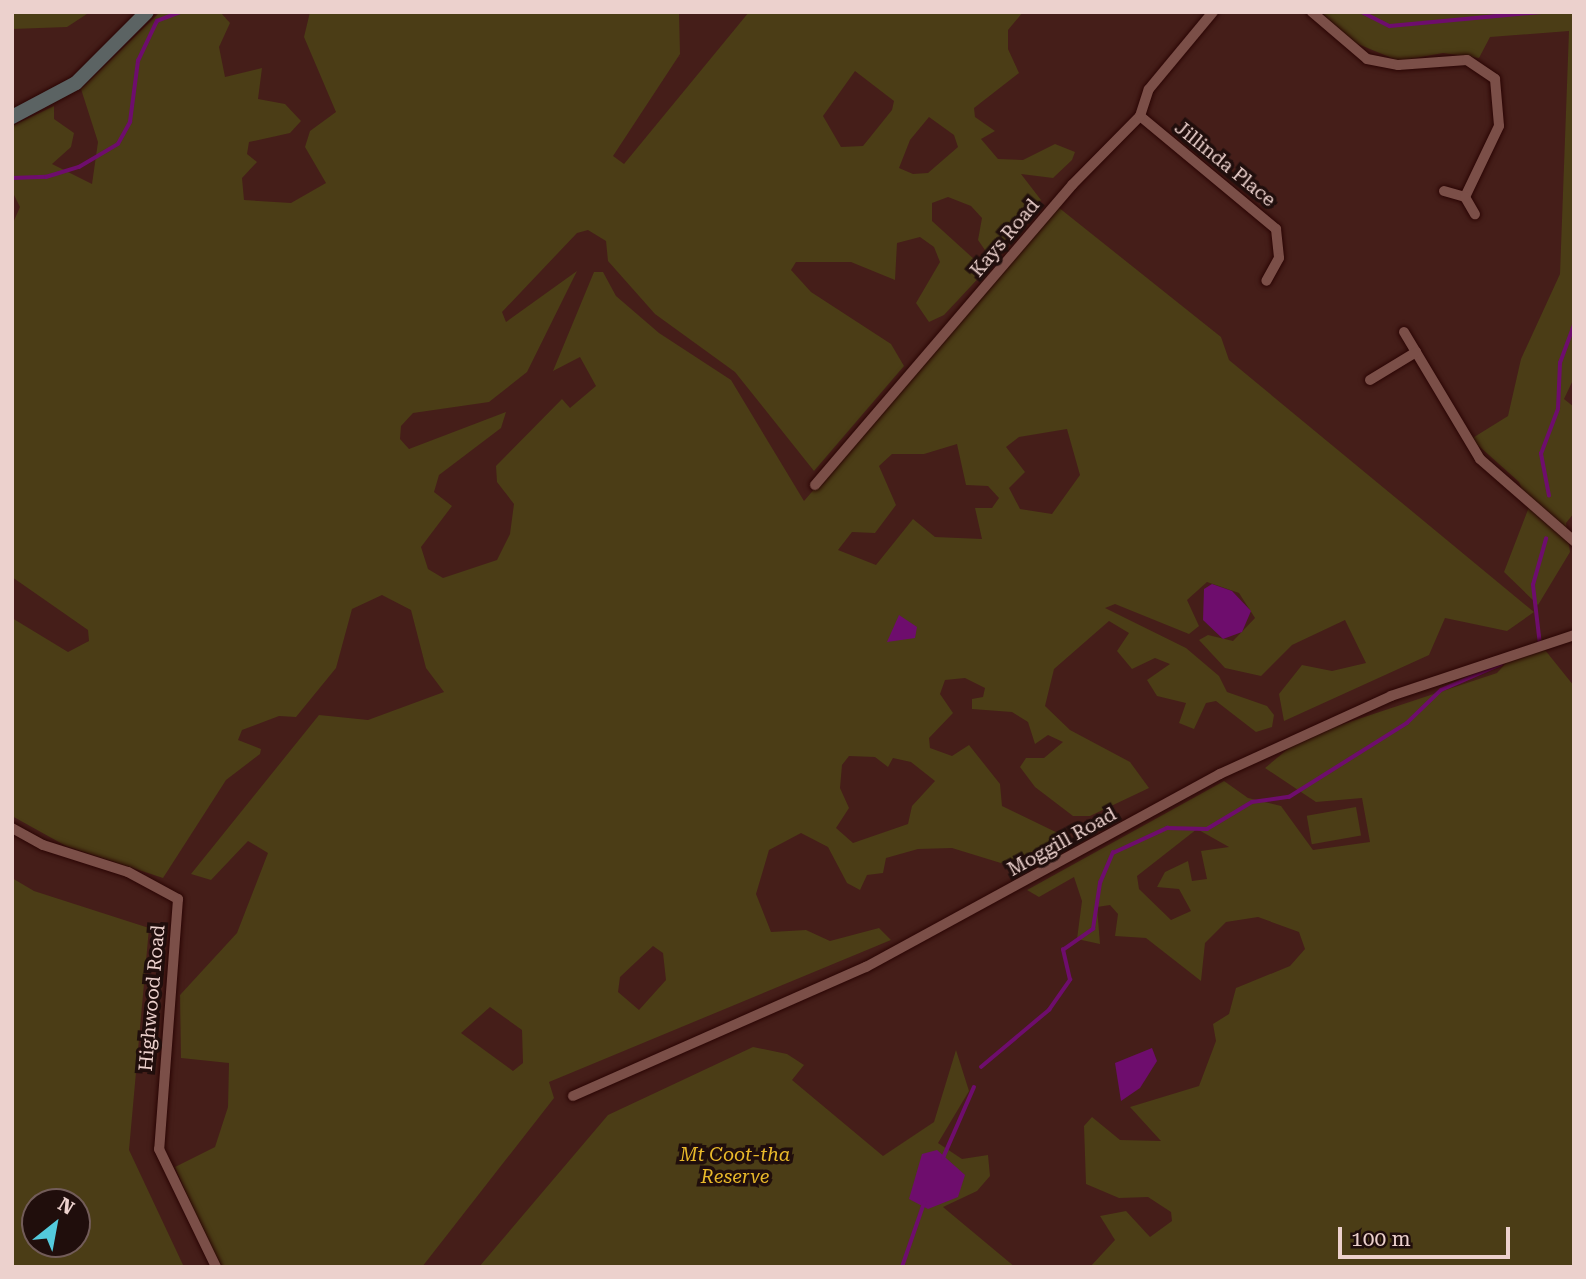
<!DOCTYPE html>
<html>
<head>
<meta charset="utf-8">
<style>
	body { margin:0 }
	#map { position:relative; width:1586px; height:1279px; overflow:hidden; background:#451e19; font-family:"Roboto Serif",serif }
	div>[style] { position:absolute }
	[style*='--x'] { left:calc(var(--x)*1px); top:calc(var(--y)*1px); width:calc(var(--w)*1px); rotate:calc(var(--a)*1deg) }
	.green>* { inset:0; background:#4b3d16; transform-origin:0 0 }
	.water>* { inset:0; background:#6e0d6d }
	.stream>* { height:3.5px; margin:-1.75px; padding:0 1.75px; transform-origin:1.75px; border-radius:1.75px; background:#6e0d6d }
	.roads { filter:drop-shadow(0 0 2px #2a0504) drop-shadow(0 0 2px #2a0504) }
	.minor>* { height:10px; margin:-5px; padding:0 5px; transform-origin:5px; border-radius:5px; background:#7b4f48 }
	.secondary>* { height:14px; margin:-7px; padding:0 7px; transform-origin:7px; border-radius:7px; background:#5b6363 }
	span { translate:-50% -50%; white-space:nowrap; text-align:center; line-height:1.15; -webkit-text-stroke:7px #200e0c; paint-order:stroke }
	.street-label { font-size:19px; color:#ecd1cd }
	.park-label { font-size:19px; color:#e9b92a; font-style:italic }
	.frame { position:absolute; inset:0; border:14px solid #ecd1cd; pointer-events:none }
	.north { position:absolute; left:21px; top:1188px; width:70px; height:70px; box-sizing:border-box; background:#200e0c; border:2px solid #725c59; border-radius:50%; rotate:31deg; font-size:19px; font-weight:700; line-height:28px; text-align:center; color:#ecd1cd }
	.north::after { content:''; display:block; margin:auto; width:24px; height:32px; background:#53cadc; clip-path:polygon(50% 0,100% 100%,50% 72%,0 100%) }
	.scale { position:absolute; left:1338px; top:1227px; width:172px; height:32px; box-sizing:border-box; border:4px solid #ecd1cd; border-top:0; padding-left:9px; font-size:21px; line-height:24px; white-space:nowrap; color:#ecd1cd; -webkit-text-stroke:5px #200e0c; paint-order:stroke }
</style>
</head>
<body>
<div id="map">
	<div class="green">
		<div style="clip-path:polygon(12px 12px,90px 12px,67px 27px,12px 29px)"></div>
		<div style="clip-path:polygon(evenodd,160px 12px,221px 13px,230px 23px,219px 47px,225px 77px,262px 68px,258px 99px,285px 104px,301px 121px,290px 133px,249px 142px,247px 154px,257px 162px,242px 178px,244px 200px,291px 203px,326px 183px,305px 147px,310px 131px,336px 112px,304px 37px,310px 12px,679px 12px,680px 54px,613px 156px,624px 164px,749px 12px,1023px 12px,1008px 30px,1008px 49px,1019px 73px,974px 108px,975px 117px,995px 131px,981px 139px,998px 159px,1023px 160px,1055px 144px,1075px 152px,1072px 160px,1053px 178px,1021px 174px,1041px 200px,995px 252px,987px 253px,978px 240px,982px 218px,971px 206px,948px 197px,932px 203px,932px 221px,986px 270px,944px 315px,929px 322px,916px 303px,940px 262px,934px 247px,920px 237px,897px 243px,895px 280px,851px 262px,796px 262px,791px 270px,811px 292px,891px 344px,904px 366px,814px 471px,735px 372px,655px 314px,608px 261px,606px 241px,588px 230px,577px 233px,502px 312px,506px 322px,577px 271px,527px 372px,489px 402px,413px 413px,401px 426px,400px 439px,409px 449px,506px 412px,501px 428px,439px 475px,434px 492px,452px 506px,421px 547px,428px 569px,443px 578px,497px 560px,510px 534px,514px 504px,497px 482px,496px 466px,562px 399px,570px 408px,596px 386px,580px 357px,553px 371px,594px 272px,603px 272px,616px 296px,659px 333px,731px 380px,804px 501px,1058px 207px,1221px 337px,1229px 360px,1534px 612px,1507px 631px,1445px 618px,1429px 655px,1284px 721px,1279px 694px,1302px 665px,1332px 671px,1366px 663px,1345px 620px,1292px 645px,1261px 676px,1225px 668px,1199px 640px,1208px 635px,1233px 641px,1255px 618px,1239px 593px,1207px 582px,1187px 600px,1199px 626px,1189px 634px,1115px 604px,1105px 608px,1186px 648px,1219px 676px,1227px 692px,1267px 706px,1274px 715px,1272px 727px,1256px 732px,1216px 701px,1206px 703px,1194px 729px,1179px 723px,1186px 703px,1157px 696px,1147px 680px,1170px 664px,1155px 658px,1132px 669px,1117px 651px,1129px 633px,1109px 621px,1054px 669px,1045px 706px,1070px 730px,1130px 762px,1149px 788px,1090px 816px,1073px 816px,1035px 787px,1020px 767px,1026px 758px,1044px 758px,1063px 742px,1048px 735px,1035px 744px,1028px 722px,1012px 712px,972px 709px,972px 699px,983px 697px,985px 688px,965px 678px,945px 680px,940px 694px,953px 713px,929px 738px,930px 748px,952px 756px,969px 745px,1000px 784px,1002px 806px,1066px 837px,1004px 864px,952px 848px,918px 849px,886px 858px,883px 873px,867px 875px,860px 890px,847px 883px,828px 847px,801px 833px,769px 850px,756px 894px,771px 932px,806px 930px,830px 941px,879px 928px,891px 940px,549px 1082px,554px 1098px,422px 1267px,218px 1267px,175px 1167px,215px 1147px,228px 1107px,229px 1063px,181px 1058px,180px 995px,237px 933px,268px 853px,248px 841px,211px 880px,191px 874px,319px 715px,368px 720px,444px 692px,426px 668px,411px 610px,382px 595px,352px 609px,336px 668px,296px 717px,279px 716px,242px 730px,238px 740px,261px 749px,260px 754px,226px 780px,163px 878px,66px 846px,12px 816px,12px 618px,68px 652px,89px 641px,88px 630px,12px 577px,12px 225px,20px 207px,12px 191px,12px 126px,54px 106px,54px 119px,74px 133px,71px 147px,52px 164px,92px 184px,98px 142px,81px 89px,160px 12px,855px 71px,894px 101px,892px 110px,863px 146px,841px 147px,823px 116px,855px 71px,160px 12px,929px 117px,954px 135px,958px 147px,928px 173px,913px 174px,899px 168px,910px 140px,929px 117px,160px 12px,1067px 429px,1080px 475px,1052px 514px,1020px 509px,1009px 488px,1025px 472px,1006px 447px,1019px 437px,1067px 429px,160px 12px,957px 444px,966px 485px,988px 486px,999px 498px,992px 508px,975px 508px,982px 539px,935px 537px,913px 519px,876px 565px,838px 550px,852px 532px,875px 533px,896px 505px,879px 466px,892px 454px,924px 454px,957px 444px,160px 12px,849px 756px,875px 757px,888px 767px,893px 758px,911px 762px,935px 781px,912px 806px,908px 824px,853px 843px,836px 828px,849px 808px,840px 788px,842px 765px,849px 756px,160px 12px,653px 946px,663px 953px,666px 980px,639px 1010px,618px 992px,620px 977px,653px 946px,160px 12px,490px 1007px,522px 1030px,523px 1063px,513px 1071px,461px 1033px,490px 1007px)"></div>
		<div style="clip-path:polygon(1321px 12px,1574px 12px,1574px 378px,1564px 399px,1574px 407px,1574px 513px,1566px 523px,1570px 552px,1538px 605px,1504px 572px,1529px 507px,1519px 482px,1471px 439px,1508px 416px,1521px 359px,1560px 274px,1569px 31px,1490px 37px,1479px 58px,1443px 53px,1399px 61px,1348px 40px)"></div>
		<div style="clip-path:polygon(evenodd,1545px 650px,1574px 686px,1574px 1267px,1090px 1267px,1115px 1240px,1100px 1216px,1126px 1211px,1150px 1237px,1172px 1221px,1171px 1212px,1148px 1197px,1119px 1198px,1086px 1184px,1084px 1126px,1092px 1117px,1120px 1140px,1161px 1141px,1130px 1107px,1199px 1086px,1216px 1041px,1213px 1024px,1229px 1014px,1236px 988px,1290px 966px,1305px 949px,1299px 932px,1258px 917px,1226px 922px,1205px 943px,1201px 981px,1146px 938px,1115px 936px,1118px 914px,1110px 905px,1097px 907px,1100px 944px,1077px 939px,1082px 901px,1074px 877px,1039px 897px,1027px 890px,1224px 781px,1248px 798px,1281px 806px,1313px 850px,1370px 842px,1362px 798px,1316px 802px,1265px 768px,1301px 738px,1497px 673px,1510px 659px,1545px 650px,1197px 829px,1229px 847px,1201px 851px,1207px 879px,1192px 881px,1188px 861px,1165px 872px,1157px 887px,1179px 889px,1191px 911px,1171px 920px,1139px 889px,1137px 876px,1197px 829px)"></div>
		<div style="left:1356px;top:807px;width:29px;height:50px;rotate:80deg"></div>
		<div style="clip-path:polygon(evenodd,12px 878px,34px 891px,149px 928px,129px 1150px,184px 1267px,12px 1267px,12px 878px,77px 1202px,77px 1244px,35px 1244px,35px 1202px,77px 1202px)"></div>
		<div style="clip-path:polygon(753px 1047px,787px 1054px,804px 1065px,792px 1080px,883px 1156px,934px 1122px,956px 1050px,969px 1091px,938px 1143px,962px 1159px,988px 1155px,990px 1176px,977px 1191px,943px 1207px,1015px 1267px,479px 1267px,608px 1115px)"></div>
	</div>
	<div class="water">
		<div style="clip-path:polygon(1212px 584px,1232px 591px,1251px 611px,1242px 632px,1223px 639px,1203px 620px,1204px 589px)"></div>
		<div style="clip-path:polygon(899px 615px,917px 627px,915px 638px,887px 642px)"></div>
		<div style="clip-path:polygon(1152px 1048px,1157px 1061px,1140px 1088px,1121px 1101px,1115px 1063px)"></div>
		<div style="clip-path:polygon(937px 1150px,965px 1175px,958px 1197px,928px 1209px,909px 1199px,922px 1154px)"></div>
	</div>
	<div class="stream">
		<div style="--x:1362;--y:12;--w:31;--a:27"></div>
		<div style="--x:1390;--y:26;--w:152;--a:-5.3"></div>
		<div style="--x:12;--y:178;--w:34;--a:-2"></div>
		<div style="--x:46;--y:177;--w:34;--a:-17"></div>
		<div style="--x:79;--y:167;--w:45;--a:-30.5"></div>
		<div style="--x:118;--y:144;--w:25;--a:-61"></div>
		<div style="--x:130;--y:122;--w:62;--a:-82.5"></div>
		<div style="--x:138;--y:61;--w:44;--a:-64.6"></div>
		<div style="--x:157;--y:21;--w:25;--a:-21"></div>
		<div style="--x:1549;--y:496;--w:43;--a:-100.8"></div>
		<div style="--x:1541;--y:454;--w:48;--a:-69.3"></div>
		<div style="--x:1558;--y:409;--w:46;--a:-87.5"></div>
		<div style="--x:1560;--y:363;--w:40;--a:-69.8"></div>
		<div style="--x:1540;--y:645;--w:60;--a:-96.7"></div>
		<div style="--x:1533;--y:585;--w:48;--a:-74.2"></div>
		<div style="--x:981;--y:1067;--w:89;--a:-40"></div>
		<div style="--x:1049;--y:1010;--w:37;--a:-55"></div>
		<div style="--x:1070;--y:980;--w:31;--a:-103"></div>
		<div style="--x:1063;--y:950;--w:37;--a:-35"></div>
		<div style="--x:1093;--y:929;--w:47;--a:-81.3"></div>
		<div style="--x:1100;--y:883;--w:33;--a:-67"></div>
		<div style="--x:1113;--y:853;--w:60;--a:-24.8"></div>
		<div style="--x:1167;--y:828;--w:40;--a:1.4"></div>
		<div style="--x:1207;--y:829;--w:52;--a:-31"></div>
		<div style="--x:1252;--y:802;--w:37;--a:-8"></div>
		<div style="--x:1289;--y:797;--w:139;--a:-32.1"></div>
		<div style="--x:1407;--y:723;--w:47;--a:-44.1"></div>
		<div style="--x:1441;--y:690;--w:65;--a:-23.4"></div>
		<div style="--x:943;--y:1158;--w:77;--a:-66.4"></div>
		<div style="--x:902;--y:1267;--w:68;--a:-71"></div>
	</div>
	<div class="roads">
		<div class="minor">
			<div style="--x:1312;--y:12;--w:72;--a:40.5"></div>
			<div style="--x:1367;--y:59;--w:32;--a:11"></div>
			<div style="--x:1398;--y:65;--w:69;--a:-4.1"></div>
			<div style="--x:1467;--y:60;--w:34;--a:34"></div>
			<div style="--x:1495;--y:79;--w:47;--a:85.1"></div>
			<div style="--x:1499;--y:126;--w:79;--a:115.6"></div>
			<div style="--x:1140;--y:116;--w:177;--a:39.7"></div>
			<div style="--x:1276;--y:229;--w:29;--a:84"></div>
			<div style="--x:1279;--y:258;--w:26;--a:119"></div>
			<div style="--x:1444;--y:191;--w:22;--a:16"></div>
			<div style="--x:1465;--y:197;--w:20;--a:60"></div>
			<div style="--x:1404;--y:332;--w:148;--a:59.1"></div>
			<div style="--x:1480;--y:459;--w:125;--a:41.1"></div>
			<div style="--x:1370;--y:380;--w:54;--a:-31.3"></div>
			<div style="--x:815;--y:485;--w:395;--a:-49.4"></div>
			<div style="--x:1072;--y:185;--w:97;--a:-45.4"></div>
			<div style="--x:1140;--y:116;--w:28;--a:-72"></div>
			<div style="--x:1149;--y:89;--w:100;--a:-50.3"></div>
			<div style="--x:12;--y:828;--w:35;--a:29"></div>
			<div style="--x:43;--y:845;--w:89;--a:17.6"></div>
			<div style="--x:128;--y:872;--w:57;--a:28.4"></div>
			<div style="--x:178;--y:899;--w:251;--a:94.3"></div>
			<div style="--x:159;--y:1149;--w:131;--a:64.2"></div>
			<div style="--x:573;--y:1096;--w:320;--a:-23.8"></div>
			<div style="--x:866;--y:967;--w:403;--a:-28.6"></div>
			<div style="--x:1220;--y:774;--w:188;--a:-24.5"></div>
			<div style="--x:1391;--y:696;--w:193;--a:-18.4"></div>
		</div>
		<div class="secondary">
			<div style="--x:12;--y:117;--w:72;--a:-28"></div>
			<div style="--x:76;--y:83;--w:100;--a:-45"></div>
		</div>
	</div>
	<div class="street-label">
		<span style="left:1225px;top:164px;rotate:39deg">Jillinda Place</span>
		<span style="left:1005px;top:238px;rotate:-50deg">Kays Road</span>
		<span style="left:1062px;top:842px;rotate:-29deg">Moggill Road</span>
		<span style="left:152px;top:998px;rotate:-85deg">Highwood Road</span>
	</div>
	<div class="park-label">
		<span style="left:735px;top:1166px">Mt Coot-tha<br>Reserve</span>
	</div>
	<div class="frame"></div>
	<div class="north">N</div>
	<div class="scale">100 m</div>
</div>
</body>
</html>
